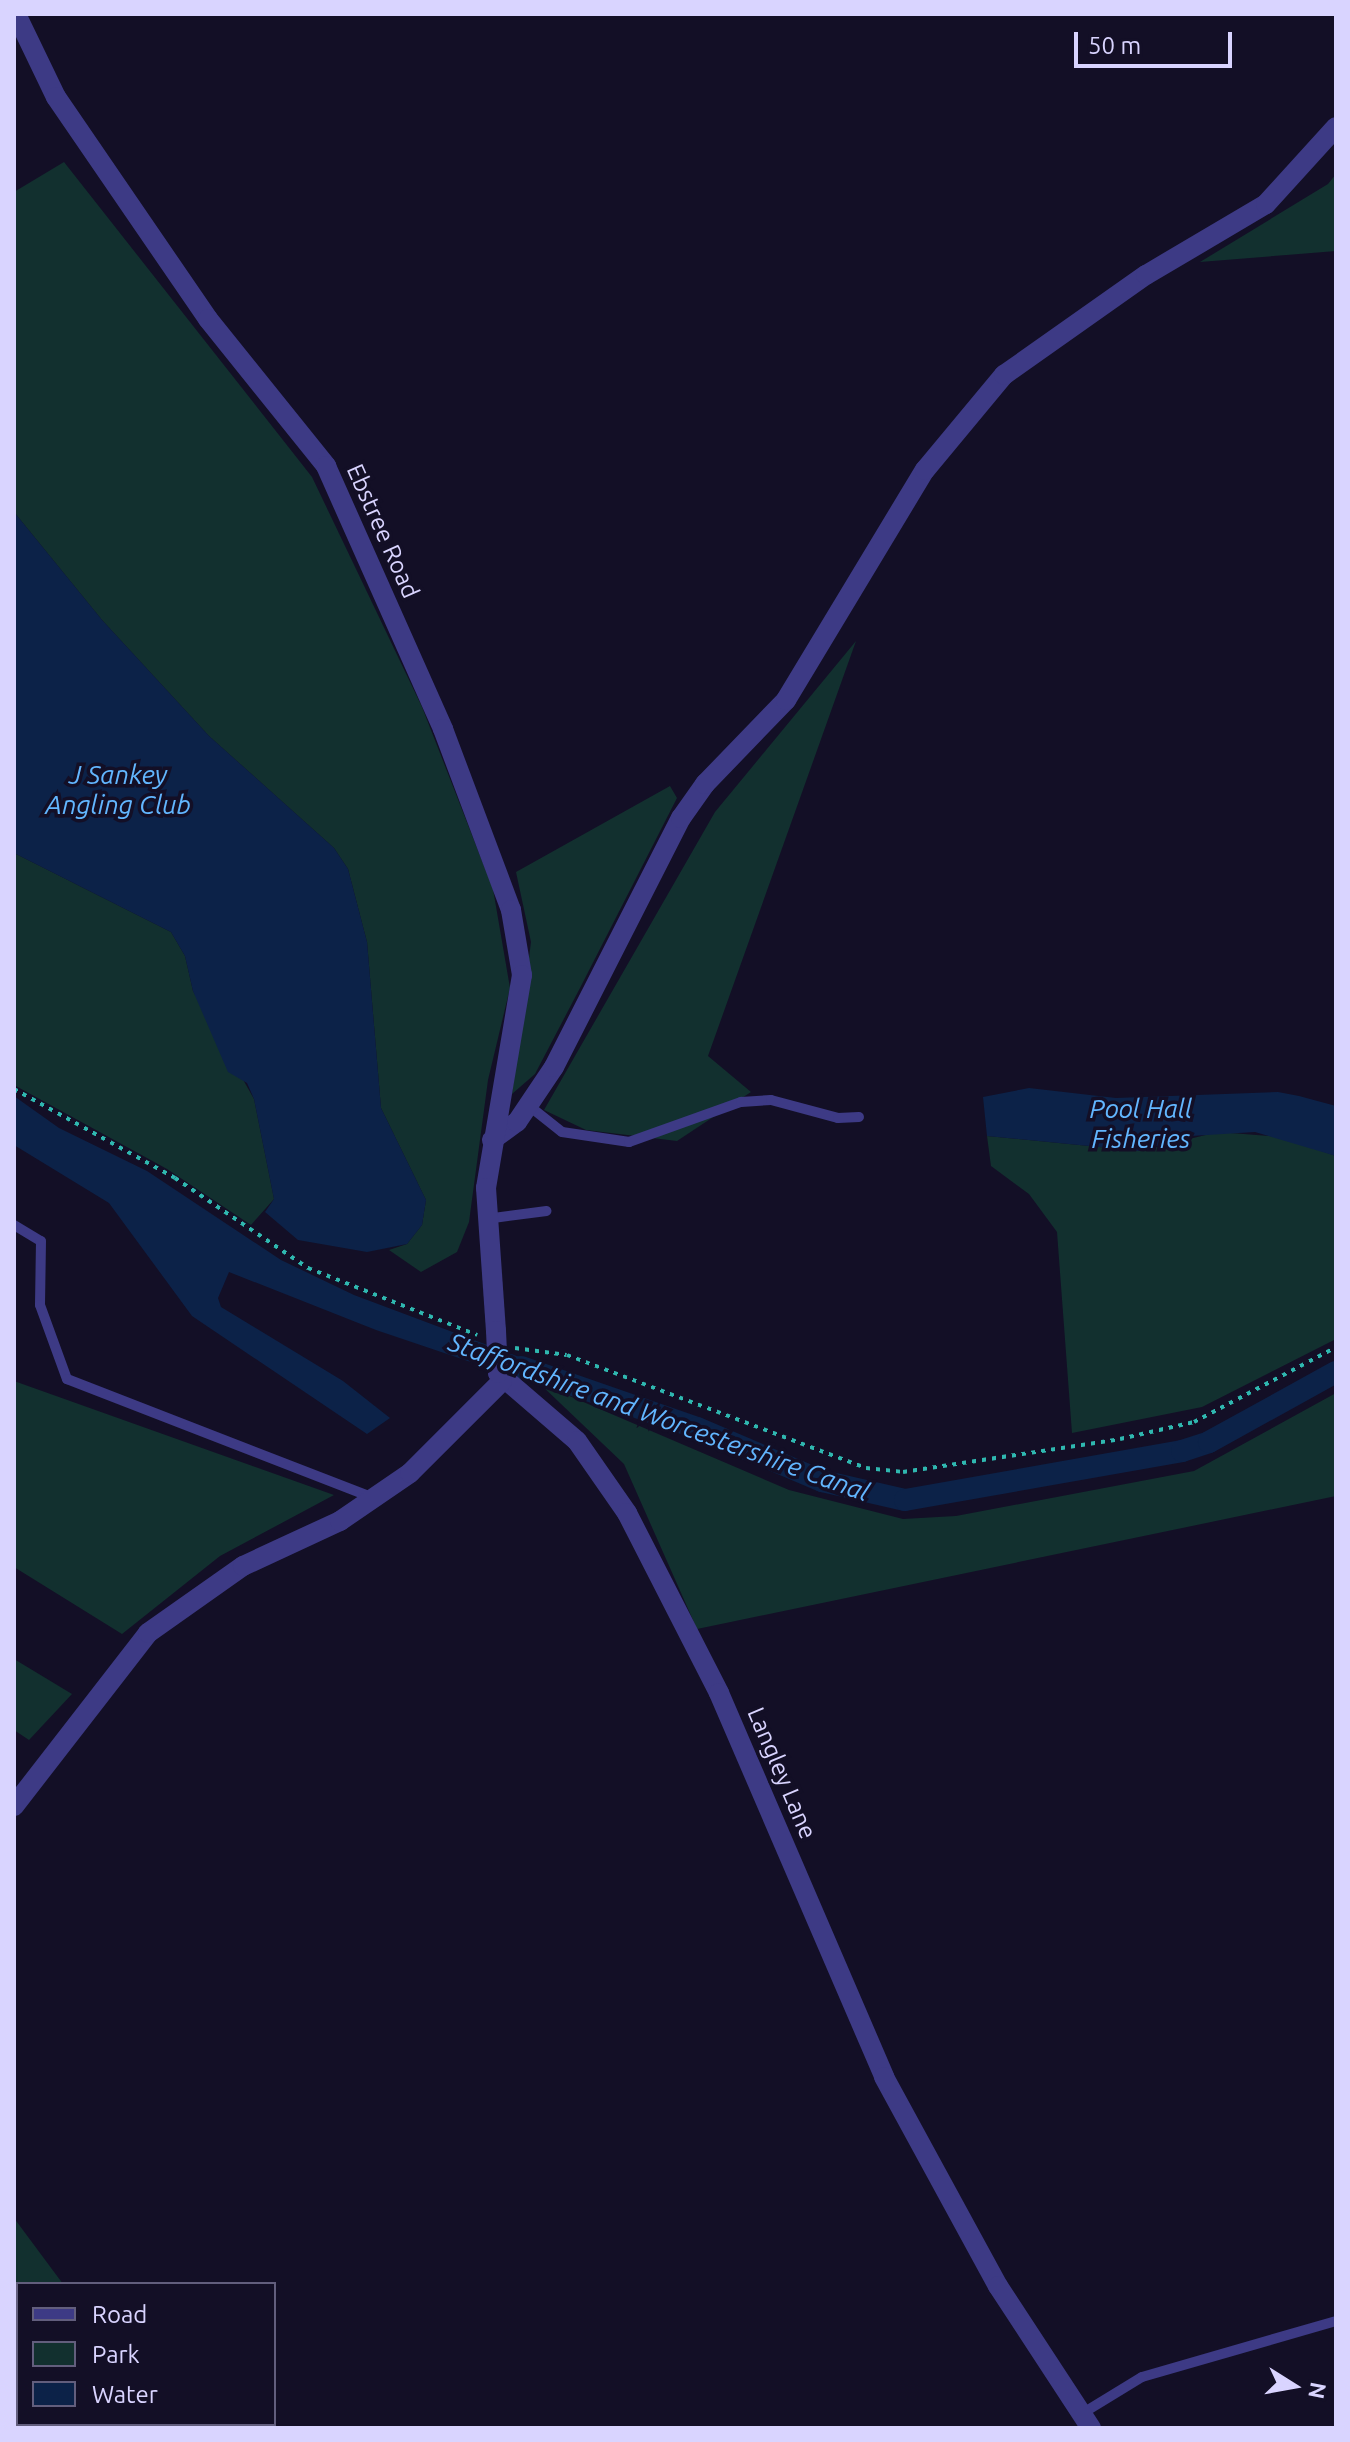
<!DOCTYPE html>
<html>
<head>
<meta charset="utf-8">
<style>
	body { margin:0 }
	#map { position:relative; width:1350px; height:2442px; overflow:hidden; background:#130f26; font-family:Ubuntu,sans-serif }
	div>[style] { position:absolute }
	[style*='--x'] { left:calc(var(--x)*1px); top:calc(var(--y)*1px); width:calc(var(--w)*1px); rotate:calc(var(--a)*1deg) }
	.green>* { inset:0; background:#12302f }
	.water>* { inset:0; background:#0c2248 }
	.stream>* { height:6px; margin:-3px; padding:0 3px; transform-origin:3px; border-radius:3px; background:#0c2248 }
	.canal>* { height:22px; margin:-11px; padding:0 11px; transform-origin:11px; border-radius:11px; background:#0c2248 }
	.path>* { height:4px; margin-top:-2px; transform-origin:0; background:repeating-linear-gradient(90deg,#2fb8b0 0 4px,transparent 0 10px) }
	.service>* { height:10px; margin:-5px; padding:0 5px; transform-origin:5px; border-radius:5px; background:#3d3a85 }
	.minor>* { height:20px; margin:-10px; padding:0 10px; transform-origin:10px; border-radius:10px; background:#3d3a85 }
	.tertiary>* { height:20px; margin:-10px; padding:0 10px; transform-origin:10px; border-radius:10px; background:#3d3a85 }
	.tertiary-bridge>* { height:20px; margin:-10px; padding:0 10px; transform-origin:10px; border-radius:10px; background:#3d3a85 }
	span { translate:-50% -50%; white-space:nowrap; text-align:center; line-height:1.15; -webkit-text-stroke:7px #130f26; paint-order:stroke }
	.street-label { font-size:24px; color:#d9d4ff }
	.water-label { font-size:26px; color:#62b6ff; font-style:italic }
	.frame { position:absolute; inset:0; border:16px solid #d9d4ff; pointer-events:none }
	.legend { position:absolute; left:16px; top:2282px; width:260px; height:144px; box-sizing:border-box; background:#130f26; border:2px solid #625e7d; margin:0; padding:10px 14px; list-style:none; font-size:24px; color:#d9d4ff }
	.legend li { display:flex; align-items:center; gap:16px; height:40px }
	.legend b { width:40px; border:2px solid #625e7d }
	.north { position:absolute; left:1254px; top:2346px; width:80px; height:80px; -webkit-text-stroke:6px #130f26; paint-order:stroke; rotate:101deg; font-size:22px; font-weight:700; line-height:32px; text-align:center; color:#d9d4ff }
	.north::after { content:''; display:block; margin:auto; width:28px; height:36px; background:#d9d4ff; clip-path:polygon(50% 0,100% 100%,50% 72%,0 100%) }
	.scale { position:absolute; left:1074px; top:32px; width:158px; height:36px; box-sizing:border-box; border:4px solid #d9d4ff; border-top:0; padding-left:10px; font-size:24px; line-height:28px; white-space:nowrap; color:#d9d4ff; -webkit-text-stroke:6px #130f26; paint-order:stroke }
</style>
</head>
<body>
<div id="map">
	<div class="green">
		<div style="clip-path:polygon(64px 162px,312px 477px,422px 707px,493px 889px,510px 988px,488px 1080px,469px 1222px,457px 1252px,421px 1272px,389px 1250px,407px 1244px,422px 1225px,426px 1200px,381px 1108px,367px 942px,348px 869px,334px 848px,209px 736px,102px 620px,14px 512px,14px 192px)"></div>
		<div style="clip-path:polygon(1336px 174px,1336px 251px,1200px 262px,1328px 184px)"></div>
		<div style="clip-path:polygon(856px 641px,708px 1056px,751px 1092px,677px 1141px,586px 1130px,544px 1110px,715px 812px)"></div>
		<div style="clip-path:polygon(670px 786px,677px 798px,580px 988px,535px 1074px,512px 1094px,531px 942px,516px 872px)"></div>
		<div style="clip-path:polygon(14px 853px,171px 932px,185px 956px,193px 991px,254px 1099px,274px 1199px,251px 1225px,167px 1169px,14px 1085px)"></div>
		<div style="clip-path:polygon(1218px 1132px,1281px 1137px,1336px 1156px,1336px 1339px,1202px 1407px,1072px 1433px,1057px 1232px,1029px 1194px,991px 1166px,987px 1136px,1140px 1151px)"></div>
		<div style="clip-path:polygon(14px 1381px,334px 1495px,220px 1556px,122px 1634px,14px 1567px)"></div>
		<div style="clip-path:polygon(539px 1383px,789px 1490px,903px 1519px,956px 1516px,1194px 1471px,1336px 1393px,1336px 1496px,697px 1629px,624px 1464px)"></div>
		<div style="clip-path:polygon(14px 1659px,72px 1694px,29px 1740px,14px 1730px)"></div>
		<div style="clip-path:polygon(14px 2218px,63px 2284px,18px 2284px,18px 2424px,177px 2428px,14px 2428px)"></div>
	</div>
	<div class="water">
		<div style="clip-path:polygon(14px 512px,102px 620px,209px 736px,334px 848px,348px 869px,367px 942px,381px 1108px,426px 1200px,422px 1225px,407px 1244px,367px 1252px,298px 1240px,265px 1212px,274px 1199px,254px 1099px,247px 1083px,228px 1072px,193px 991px,185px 956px,171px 932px,14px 853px)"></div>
		<div style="clip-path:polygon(1029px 1088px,1116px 1098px,1278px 1092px,1299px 1096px,1336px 1106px,1336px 1156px,1255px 1132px,1191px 1136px,1140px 1151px,987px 1136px,983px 1097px)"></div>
		<div style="clip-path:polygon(14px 1096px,59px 1128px,147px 1171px,281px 1260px,354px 1295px,530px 1361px,569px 1395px,376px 1330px,229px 1272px,218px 1298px,221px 1307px,343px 1381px,390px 1418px,367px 1434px,192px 1316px,109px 1203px,14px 1145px)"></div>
	</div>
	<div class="stream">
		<div style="--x:14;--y:2309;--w:7;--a:56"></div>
		<div style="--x:125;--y:2424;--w:8;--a:30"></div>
	</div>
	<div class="canal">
		<div style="--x:521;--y:1367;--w:186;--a:19.1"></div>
		<div style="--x:697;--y:1428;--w:136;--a:23"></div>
		<div style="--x:822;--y:1481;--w:85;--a:12.9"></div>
		<div style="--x:905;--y:1500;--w:281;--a:-10"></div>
		<div style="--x:1182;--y:1451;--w:28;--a:-18"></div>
		<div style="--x:1209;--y:1442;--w:145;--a:-28.9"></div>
	</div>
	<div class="path">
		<div style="--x:14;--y:1089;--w:184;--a:28.9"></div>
		<div style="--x:175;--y:1178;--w:161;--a:34.1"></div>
		<div style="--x:308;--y:1268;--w:182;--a:21.6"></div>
		<div style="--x:515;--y:1348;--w:52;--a:7.7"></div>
		<div style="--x:567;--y:1355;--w:320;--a:20.7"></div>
		<div style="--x:866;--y:1468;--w:37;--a:6"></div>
		<div style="--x:903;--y:1472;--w:219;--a:-8.6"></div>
		<div style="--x:1120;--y:1439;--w:76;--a:-12.9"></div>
		<div style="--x:1194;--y:1422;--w:161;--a:-27.8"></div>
		<div style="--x:14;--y:2425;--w:7;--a:27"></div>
	</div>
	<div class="service">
		<div style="--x:528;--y:1105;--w:43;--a:38.5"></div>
		<div style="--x:562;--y:1132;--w:68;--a:8.5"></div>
		<div style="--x:629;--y:1142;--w:119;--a:-19.7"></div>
		<div style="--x:741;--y:1102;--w:30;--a:-4"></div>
		<div style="--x:771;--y:1100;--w:69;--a:15"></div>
		<div style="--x:838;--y:1118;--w:21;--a:-3"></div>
		<div style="--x:486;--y:1219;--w:61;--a:-7.6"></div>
		<div style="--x:14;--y:1225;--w:31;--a:31"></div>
		<div style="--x:41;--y:1241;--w:64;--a:90.9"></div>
		<div style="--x:40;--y:1305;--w:79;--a:70"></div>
		<div style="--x:67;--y:1379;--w:327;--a:21.2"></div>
		<div style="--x:1083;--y:2413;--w:69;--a:-31.4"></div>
		<div style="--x:1142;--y:2377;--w:202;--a:-16.1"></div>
	</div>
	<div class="minor">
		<div style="--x:492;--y:1140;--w:31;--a:-36"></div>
		<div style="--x:517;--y:1122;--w:66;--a:-56.1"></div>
		<div style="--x:554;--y:1067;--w:280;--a:-63"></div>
		<div style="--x:681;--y:818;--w:42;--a:-54.8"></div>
		<div style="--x:705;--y:784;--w:117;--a:-46"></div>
		<div style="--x:786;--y:700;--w:269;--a:-58.9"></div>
		<div style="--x:925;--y:470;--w:124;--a:-50.3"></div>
		<div style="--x:1004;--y:375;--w:174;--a:-35.2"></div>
		<div style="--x:1146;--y:275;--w:139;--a:-30.6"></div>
		<div style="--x:1266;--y:204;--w:104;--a:-47.7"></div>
	</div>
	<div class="tertiary">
		<div style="--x:16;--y:14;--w:92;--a:64.3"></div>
		<div style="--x:56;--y:97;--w:269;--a:55.6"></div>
		<div style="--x:208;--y:319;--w:189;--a:51.2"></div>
		<div style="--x:326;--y:466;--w:288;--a:66"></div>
		<div style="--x:443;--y:729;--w:193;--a:69.4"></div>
		<div style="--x:511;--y:910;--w:66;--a:80.4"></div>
		<div style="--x:522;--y:975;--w:216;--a:99.6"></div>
		<div style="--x:486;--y:1188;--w:143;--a:86"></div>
		<div style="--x:498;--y:1373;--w:104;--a:40.7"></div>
		<div style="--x:577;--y:1441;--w:88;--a:55.2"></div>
		<div style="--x:627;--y:1513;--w:202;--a:62.9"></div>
		<div style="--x:719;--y:1693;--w:418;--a:66.7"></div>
		<div style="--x:884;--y:2077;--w:238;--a:61.4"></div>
		<div style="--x:998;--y:2286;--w:170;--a:56.8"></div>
		<div style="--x:14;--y:1806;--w:219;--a:-52.2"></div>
		<div style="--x:148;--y:1633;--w:116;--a:-35.2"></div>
		<div style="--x:243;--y:1566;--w:107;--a:-24.9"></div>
		<div style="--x:340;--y:1521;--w:85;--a:-34.4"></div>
		<div style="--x:410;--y:1473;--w:130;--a:-45"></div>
	</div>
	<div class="tertiary-bridge">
		<div style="--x:496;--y:1331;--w:42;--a:87.3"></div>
	</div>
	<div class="street-label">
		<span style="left:383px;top:531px;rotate:66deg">Ebstree Road</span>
		<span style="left:782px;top:1773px;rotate:67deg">Langley Lane</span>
	</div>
	<div class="water-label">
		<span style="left:118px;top:790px">J Sankey<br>Angling Club</span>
		<span style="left:1141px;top:1124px">Pool Hall<br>Fisheries</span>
		<span style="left:659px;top:1417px;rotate:20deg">Staffordshire and Worcestershire Canal</span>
	</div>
	<div class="frame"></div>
	<ul class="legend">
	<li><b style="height:10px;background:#3d3a85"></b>Road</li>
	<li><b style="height:22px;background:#12302f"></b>Park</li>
	<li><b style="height:22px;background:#0c2248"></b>Water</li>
	</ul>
	<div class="north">N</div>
	<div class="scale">50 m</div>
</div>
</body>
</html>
